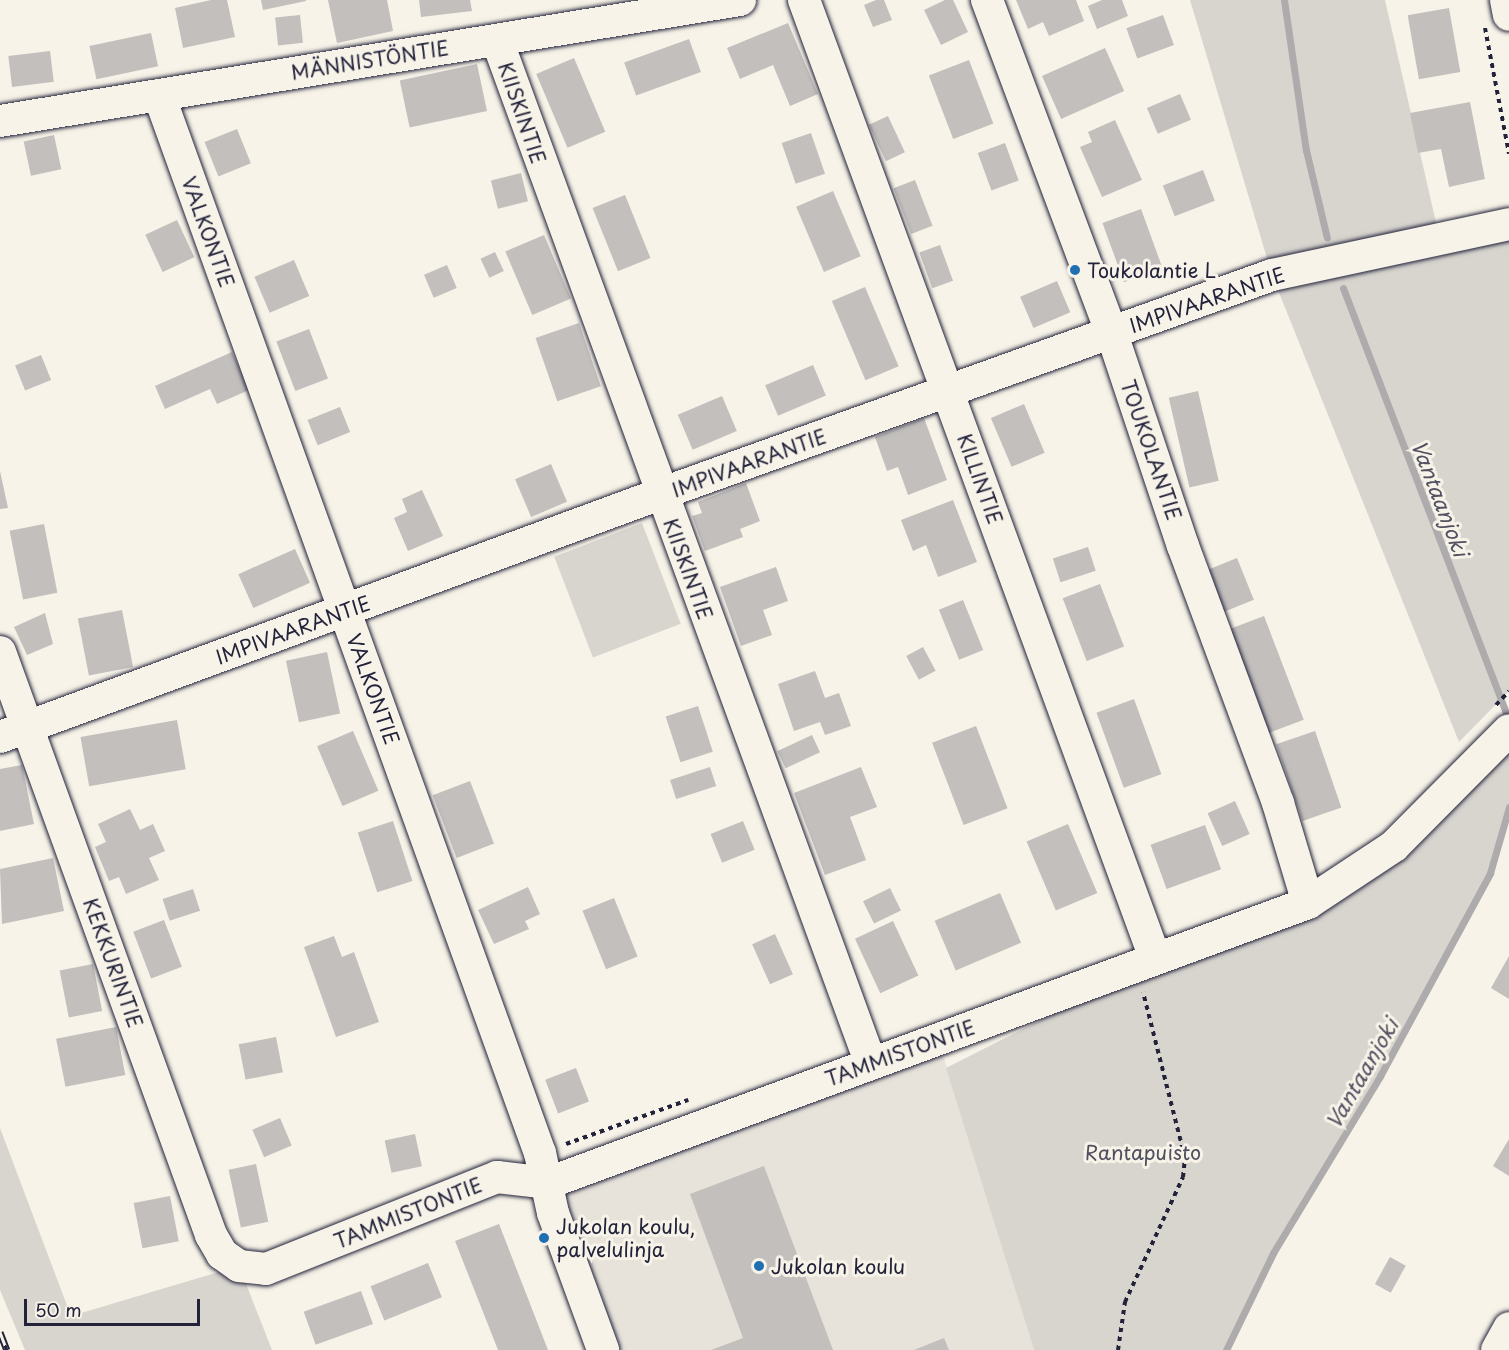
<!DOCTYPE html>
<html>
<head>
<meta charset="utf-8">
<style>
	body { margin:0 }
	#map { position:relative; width:1509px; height:1350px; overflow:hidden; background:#f7f3e8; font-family:"Playpen Sans",sans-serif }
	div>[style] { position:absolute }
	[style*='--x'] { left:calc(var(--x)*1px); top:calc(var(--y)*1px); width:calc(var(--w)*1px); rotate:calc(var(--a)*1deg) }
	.built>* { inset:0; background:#e7e3db }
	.green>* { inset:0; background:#d8d5cf; transform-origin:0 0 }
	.stream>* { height:7px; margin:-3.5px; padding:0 3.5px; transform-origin:3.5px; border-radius:3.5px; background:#aeabad }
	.building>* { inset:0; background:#c2bfbd; transform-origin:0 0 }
	.path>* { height:4px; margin-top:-2px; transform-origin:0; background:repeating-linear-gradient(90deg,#22223b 0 4.5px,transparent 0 9px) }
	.roads { filter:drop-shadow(0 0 2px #22223b) drop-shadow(0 0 2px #22223b) }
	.minor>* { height:32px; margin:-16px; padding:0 16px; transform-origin:16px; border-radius:16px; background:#f7f3e8 }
	.rail>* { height:7px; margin-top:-3.5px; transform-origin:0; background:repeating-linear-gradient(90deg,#f7f3e8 0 14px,#22223b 0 28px); box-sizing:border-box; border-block:2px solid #22223b }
	.dots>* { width:16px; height:16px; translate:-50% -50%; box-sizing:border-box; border:3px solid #f7f3e8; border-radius:50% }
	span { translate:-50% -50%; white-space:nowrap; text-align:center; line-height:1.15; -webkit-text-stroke:6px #f7f3e8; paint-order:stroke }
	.street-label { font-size:20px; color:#22223b }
	.poi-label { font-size:20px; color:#22223b }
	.left { translate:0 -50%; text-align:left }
	.park-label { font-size:20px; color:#504f60 }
	.water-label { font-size:21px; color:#535263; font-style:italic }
	.scale { position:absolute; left:24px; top:1299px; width:176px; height:27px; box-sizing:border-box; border:3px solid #22223b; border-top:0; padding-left:8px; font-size:18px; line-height:21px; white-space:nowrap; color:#22223b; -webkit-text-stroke:4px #f7f3e8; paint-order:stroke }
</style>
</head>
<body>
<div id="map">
	<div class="built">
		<div style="clip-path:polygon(938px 1039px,1034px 1350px,603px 1350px,548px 1183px)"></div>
	</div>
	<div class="green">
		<div style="clip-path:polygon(1190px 0,1385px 0,1440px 240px,1509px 224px,1509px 691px,1459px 742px,1272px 275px)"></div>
		<div style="left:642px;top:523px;width:108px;height:94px;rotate:69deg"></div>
		<div style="clip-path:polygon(1509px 741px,1509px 807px,1490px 873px,1380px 1076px,1273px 1253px,1226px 1350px,1034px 1350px,946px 1068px,1132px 974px,1324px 904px)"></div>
		<div style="clip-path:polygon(0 1128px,71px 1316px,239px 1266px,272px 1350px,25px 1350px,0 1290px)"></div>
	</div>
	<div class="stream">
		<div style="--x:1284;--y:0;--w:152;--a:81.7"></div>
		<div style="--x:1306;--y:150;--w:90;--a:76.6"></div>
		<div style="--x:1343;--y:288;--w:464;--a:69"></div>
		<div style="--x:1226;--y:1350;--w:108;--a:-64.1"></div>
		<div style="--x:1273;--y:1253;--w:207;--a:-58.8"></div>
		<div style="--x:1380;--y:1076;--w:231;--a:-61.5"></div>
		<div style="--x:1490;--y:873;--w:69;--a:-73.9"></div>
	</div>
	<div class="building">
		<div style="clip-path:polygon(211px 0,227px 0,235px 37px,183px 48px,175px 8px)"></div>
		<div style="clip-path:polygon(261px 0,306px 0,306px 1px,263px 10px)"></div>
		<div style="clip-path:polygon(328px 0,387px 0,393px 31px,337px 43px)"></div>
		<div style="clip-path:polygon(419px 0,470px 0,472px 11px,421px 17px)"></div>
		<div style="clip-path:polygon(876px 0,884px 0,892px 20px,873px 27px,864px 5px)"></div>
		<div style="clip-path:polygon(945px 0,953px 0,968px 32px,941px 45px,924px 10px)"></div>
		<div style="clip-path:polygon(1016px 0,1076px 0,1084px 21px,1049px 36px,1043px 22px,1028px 29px)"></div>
		<div style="clip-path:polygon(1102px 0,1122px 0,1128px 16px,1097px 29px,1088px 6px)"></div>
		<div style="left:1449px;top:8px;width:65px;height:42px;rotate:80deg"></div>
		<div style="left:300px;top:15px;width:28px;height:25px;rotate:84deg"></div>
		<div style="left:1163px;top:15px;width:32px;height:39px;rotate:70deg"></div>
		<div style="clip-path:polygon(788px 23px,818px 94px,790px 106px,773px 65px,740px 79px,727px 48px)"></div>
		<div style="left:151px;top:33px;width:34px;height:63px;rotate:78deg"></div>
		<div style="left:689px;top:39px;width:35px;height:69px;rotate:70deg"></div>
		<div style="left:1105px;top:48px;width:47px;height:69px;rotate:66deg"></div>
		<div style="left:50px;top:51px;width:31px;height:42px;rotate:83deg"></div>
		<div style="left:574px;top:58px;width:80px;height:41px;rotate:67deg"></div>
		<div style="left:969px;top:60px;width:68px;height:43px;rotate:69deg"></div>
		<div style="left:477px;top:64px;width:48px;height:79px;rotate:78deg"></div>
		<div style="left:1180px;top:94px;width:28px;height:36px;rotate:67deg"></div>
		<div style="clip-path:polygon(1470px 102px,1485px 179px,1449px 187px,1441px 149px,1418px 153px,1410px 113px)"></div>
		<div style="left:888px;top:116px;width:40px;height:21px;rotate:65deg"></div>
		<div style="clip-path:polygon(1115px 120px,1142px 180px,1102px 197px,1080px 147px,1092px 142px,1088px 132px)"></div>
		<div style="left:237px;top:129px;width:37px;height:35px;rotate:68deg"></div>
		<div style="left:811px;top:133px;width:43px;height:31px;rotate:71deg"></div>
		<div style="left:54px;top:135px;width:35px;height:31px;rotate:78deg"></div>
		<div style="left:1005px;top:143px;width:40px;height:29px;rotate:70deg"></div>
		<div style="left:1203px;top:170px;width:33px;height:43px;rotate:69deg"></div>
		<div style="left:521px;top:173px;width:29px;height:31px;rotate:76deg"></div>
		<div style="left:915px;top:180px;width:49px;height:23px;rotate:69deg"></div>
		<div style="left:833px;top:191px;width:71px;height:40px;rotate:67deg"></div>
		<div style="left:625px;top:195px;width:68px;height:35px;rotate:68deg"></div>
		<div style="left:1141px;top:209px;width:63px;height:41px;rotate:70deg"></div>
		<div style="left:177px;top:220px;width:41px;height:35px;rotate:65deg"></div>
		<div style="left:544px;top:235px;width:69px;height:42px;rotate:67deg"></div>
		<div style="left:940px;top:245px;width:38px;height:22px;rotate:70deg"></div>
		<div style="left:495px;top:252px;width:21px;height:16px;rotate:65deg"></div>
		<div style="left:294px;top:260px;width:39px;height:43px;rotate:67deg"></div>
		<div style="left:447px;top:265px;width:25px;height:25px;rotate:67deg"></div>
		<div style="left:1057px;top:281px;width:34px;height:40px;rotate:67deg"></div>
		<div style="left:865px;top:287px;width:86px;height:36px;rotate:67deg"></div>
		<div style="left:579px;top:323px;width:67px;height:46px;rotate:71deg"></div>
		<div style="left:309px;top:329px;width:53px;height:35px;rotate:69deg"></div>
		<div style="clip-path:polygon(232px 352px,249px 390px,217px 404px,210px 389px,165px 409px,155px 386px)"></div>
		<div style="left:41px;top:355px;width:27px;height:28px;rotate:68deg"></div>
		<div style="left:813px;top:365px;width:33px;height:52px;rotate:67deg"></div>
		<div style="left:1198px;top:391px;width:92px;height:30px;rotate:77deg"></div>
		<div style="left:722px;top:396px;width:38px;height:48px;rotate:67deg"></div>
		<div style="left:1024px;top:404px;width:53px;height:36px;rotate:67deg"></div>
		<div style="left:340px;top:407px;width:27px;height:35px;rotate:68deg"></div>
		<div style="clip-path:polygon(924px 418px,947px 480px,908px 495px,898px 467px,887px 471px,875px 437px)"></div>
		<div style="left:551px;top:464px;width:41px;height:39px;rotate:67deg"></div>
		<div style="clip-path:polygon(0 471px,8px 508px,0 509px)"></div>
		<div style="clip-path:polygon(746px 483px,760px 521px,740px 529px,743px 537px,705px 551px,692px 516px,702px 513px,698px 502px)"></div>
		<div style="clip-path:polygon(422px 490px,443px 536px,408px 551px,394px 518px,407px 512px,402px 499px)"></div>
		<div style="clip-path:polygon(953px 500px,977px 562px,938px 577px,926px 545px,913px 551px,901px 520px)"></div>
		<div style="left:44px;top:524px;width:70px;height:35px;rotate:79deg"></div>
		<div style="left:1088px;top:547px;width:25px;height:37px;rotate:72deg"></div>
		<div style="left:295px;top:549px;width:37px;height:62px;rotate:66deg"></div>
		<div style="left:1237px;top:558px;width:45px;height:32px;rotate:68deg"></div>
		<div style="clip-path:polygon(776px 567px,788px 601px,763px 610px,772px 635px,741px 646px,720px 587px)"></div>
		<div style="left:1100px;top:584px;width:67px;height:40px;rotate:69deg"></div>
		<div style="left:963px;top:600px;width:54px;height:26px;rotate:68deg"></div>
		<div style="left:122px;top:610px;width:58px;height:45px;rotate:79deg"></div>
		<div style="clip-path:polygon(45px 613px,53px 644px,27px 655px,14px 627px)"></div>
		<div style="left:1264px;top:616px;width:111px;height:38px;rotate:69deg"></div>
		<div style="left:923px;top:647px;width:27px;height:19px;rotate:62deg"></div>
		<div style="left:327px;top:652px;width:63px;height:42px;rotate:78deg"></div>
		<div style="clip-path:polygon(815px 671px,825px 698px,839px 693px,851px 726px,825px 735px,820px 722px,794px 731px,778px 684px)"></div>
		<div style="left:1134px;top:699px;width:80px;height:40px;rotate:70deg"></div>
		<div style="left:698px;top:706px;width:48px;height:34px;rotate:72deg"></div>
		<div style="left:177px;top:720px;width:50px;height:98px;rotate:80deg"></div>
		<div style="left:976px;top:726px;width:88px;height:47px;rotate:69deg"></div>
		<div style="left:353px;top:731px;width:65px;height:39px;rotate:67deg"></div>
		<div style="left:1315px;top:731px;width:81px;height:41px;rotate:71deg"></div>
		<div style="left:812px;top:735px;width:19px;height:38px;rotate:65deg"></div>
		<div style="clip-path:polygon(22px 765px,34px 824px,0 831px,0 769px)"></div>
		<div style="left:710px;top:767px;width:20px;height:42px;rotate:72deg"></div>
		<div style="clip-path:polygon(861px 767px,877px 807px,850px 817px,866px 860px,825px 875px,794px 793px)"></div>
		<div style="left:470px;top:781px;width:67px;height:40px;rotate:69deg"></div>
		<div style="left:1235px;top:801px;width:36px;height:30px;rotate:66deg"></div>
		<div style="clip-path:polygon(130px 809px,140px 830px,153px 824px,165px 851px,149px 858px,159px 880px,126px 894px,119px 877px,109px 881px,95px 847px,106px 842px,98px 824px)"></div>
		<div style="left:393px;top:821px;width:63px;height:37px;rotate:72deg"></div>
		<div style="left:743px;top:821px;width:31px;height:35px;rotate:68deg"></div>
		<div style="left:1068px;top:824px;width:75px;height:45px;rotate:67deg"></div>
		<div style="left:1205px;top:825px;width:47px;height:58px;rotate:70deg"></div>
		<div style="clip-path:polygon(53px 858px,64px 911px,2px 924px,0 869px)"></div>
		<div style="clip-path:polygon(528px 887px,540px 914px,525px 921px,529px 929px,494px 944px,478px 910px)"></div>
		<div style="left:890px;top:888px;width:25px;height:30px;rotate:64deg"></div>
		<div style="left:193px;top:889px;width:23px;height:32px;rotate:72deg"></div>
		<div style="left:1000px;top:893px;width:54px;height:71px;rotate:67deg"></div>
		<div style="left:614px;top:898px;width:63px;height:34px;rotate:68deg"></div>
		<div style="left:164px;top:920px;width:50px;height:33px;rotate:69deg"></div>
		<div style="left:893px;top:921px;width:60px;height:42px;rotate:65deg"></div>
		<div style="left:775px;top:934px;width:44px;height:25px;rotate:66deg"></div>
		<div style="clip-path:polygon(334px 936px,342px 957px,354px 952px,379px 1022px,336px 1037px,304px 947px)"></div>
		<div style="clip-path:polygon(1509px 956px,1509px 999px,1491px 988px)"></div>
		<div style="left:93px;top:964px;width:48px;height:34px;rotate:79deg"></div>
		<div style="left:116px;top:1027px;width:49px;height:61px;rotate:79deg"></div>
		<div style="left:276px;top:1037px;width:36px;height:38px;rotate:79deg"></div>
		<div style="left:576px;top:1068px;width:36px;height:33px;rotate:69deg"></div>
		<div style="left:280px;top:1118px;width:30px;height:30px;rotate:67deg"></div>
		<div style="left:415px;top:1134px;width:33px;height:31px;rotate:78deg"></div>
		<div style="clip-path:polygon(1509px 1139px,1509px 1176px,1493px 1166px)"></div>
		<div style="left:256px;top:1164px;width:59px;height:28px;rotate:78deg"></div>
		<div style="clip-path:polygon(764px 1166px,833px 1350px,711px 1350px,743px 1338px,690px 1194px)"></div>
		<div style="left:170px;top:1196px;width:46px;height:37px;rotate:79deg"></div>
		<div style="clip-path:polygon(499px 1224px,548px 1350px,498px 1350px,455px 1241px)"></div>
		<div style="left:1390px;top:1257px;width:18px;height:31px;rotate:29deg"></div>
		<div style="left:428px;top:1263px;width:37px;height:62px;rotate:68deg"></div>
		<div style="left:361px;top:1291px;width:35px;height:61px;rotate:70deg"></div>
		<div style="clip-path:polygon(944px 1338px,949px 1350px,914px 1350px)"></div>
	</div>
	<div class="path">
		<div style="--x:1485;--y:28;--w:128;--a:79.2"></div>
		<div style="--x:1496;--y:705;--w:19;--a:-47"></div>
		<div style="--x:566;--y:1144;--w:130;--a:-19.8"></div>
		<div style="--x:1118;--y:1350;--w:49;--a:-81.7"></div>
		<div style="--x:1125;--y:1302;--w:138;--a:-65.1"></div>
		<div style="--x:1183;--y:1177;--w:19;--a:-84"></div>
		<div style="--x:1185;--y:1158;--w:171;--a:-104.2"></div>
	</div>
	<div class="roads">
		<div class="minor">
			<div style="--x:804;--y:0;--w:1020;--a:69.88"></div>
			<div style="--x:987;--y:0;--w:357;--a:69.5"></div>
			<div style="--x:1112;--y:334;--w:224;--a:71.5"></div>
			<div style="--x:1183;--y:546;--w:274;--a:69.7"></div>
			<div style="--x:1278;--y:803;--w:104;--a:73.3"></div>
			<div style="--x:1506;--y:0;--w:15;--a:79"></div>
			<div style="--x:497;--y:40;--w:1090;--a:69.94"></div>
			<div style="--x:159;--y:95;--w:1125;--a:70.2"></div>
			<div style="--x:540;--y:1153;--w:61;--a:77.8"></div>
			<div style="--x:553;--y:1213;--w:146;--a:69.9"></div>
			<div style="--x:0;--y:121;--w:750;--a:-9.29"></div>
			<div style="--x:0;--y:652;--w:620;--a:70.1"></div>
			<div style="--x:211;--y:1235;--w:22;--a:60"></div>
			<div style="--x:222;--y:1254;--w:21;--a:35"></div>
			<div style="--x:239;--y:1266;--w:27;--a:6"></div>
			<div style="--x:266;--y:1269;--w:249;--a:-21.7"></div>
			<div style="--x:497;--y:1177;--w:51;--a:6.7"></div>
			<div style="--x:548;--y:1183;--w:810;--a:-20.22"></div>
			<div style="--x:1308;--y:903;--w:103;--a:-33.5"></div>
			<div style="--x:1394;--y:846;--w:163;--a:-45.2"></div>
			<div style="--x:0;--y:737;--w:703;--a:-20.21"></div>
			<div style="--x:660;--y:494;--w:650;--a:-19.69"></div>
			<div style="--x:1272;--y:275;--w:242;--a:-12.1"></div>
			<div style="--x:1497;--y:1350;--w:25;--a:-61"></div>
		</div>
	</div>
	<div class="rail">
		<div style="--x:0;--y:1332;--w:19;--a:69"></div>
	</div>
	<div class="dots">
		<div style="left:1075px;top:270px;background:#1f6fb2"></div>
		<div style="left:544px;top:1238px;background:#1f6fb2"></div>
		<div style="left:759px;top:1266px;background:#1f6fb2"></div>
	</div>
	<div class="street-label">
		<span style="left:370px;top:60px;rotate:-9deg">MÄNNISTÖNTIE</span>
		<span style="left:522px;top:113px;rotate:71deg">KIISKINTIE</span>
		<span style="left:208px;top:232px;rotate:70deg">VALKONTIE</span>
		<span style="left:1207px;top:300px;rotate:-19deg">IMPIVAARANTIE</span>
		<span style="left:1151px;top:450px;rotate:71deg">TOUKOLANTIE</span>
		<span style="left:749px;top:463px;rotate:-20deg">IMPIVAARANTIE</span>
		<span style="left:980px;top:479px;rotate:70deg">KILLINTIE</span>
		<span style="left:688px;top:569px;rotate:70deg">KIISKINTIE</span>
		<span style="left:293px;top:630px;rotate:-20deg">IMPIVAARANTIE</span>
		<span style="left:373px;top:689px;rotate:70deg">VALKONTIE</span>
		<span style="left:113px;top:963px;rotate:70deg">KEKKURINTIE</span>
		<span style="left:900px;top:1053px;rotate:-20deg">TAMMISTONTIE</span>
		<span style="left:408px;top:1213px;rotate:-22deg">TAMMISTONTIE</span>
	</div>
	<div class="poi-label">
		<span class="left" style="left:1087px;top:270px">Toukolantie L</span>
		<span class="left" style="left:556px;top:1238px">Jukolan koulu,<br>palvelulinja</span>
		<span class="left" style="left:771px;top:1266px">Jukolan koulu</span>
	</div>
	<div class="park-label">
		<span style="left:1143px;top:1152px">Rantapuisto</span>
	</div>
	<div class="water-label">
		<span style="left:1441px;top:498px;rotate:69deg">Vantaanjoki</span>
		<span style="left:1361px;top:1073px;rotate:-60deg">Vantaanjoki</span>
	</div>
	<div class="scale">50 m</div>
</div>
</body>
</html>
